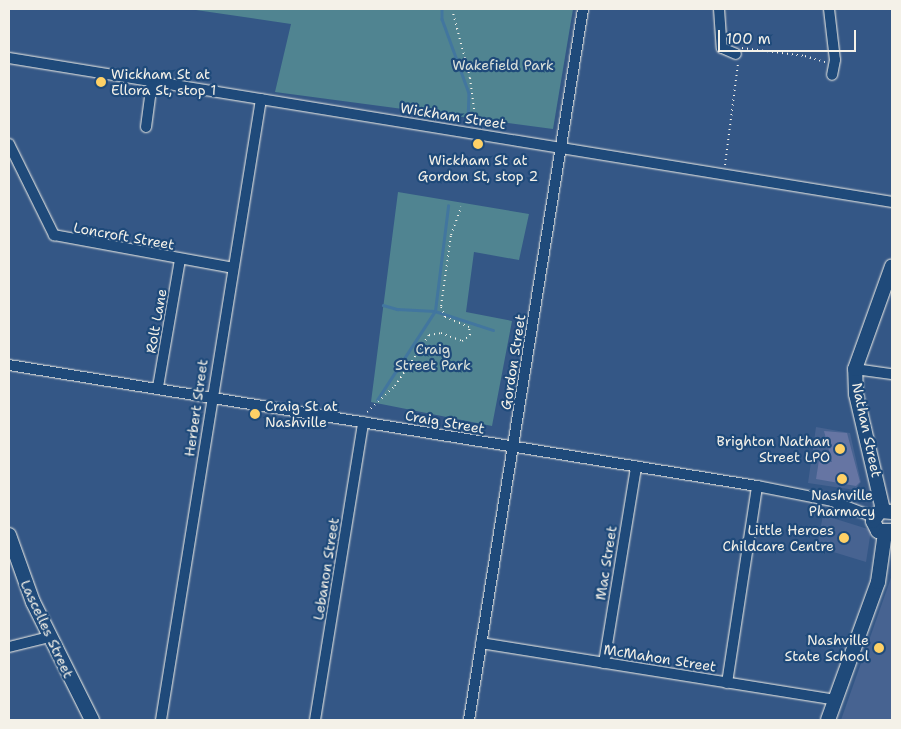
<!DOCTYPE html>
<html>
<head>
<meta charset="utf-8">
<style>
	body { margin:0 }
	#map { position:relative; width:901px; height:729px; overflow:hidden; background:#345786; font-family:"Shantell Sans",sans-serif }
	div>[style] { position:absolute }
	[style*='--x'] { left:calc(var(--x)*1px); top:calc(var(--y)*1px); width:calc(var(--w)*1px); rotate:calc(var(--a)*1deg) }
	.built>* { inset:0; background:#476391 }
	.green>* { inset:0; background:#508491 }
	.stream>* { height:2.5px; margin:-1.25px; padding:0 1.25px; transform-origin:1.25px; border-radius:1.25px; background:#42769f }
	.building>* { inset:0; background:#6675a3 }
	.path>* { height:2px; margin-top:-1px; transform-origin:0; background:repeating-linear-gradient(90deg,#f4f1e8 0 1px,transparent 0 5px) }
	.roads { filter:drop-shadow(0 0 1px #f4f1e8) drop-shadow(0 0 1px #f4f1e8) }
	.street>* { height:10px; margin:-5px; padding:0 5px; transform-origin:5px; border-radius:5px; background:#1f4a7a }
	.secondary>* { height:14px; margin:-7px; padding:0 7px; transform-origin:7px; border-radius:7px; background:#1f4a7a }
	.dots>* { width:14px; height:14px; translate:-50% -50%; box-sizing:border-box; border:2px solid #1f4a7a; border-radius:50% }
	span { translate:-50% -50%; white-space:nowrap; text-align:center; line-height:1.15; -webkit-text-stroke:4.5px #1f4a7a; paint-order:stroke }
	.park-label { font-size:14px; color:#dbe1db }
	.poi-label { font-size:14px; color:#f4f1e8 }
	.left { translate:0 -50%; text-align:left }
	.right { translate:-100% -50%; text-align:right }
	.street-label { font-size:14px; color:#f4f1e8 }
	.frame { position:absolute; inset:0; border:10px solid #f4f1e8; pointer-events:none }
	.scale { position:absolute; left:718px; top:30px; width:138px; height:22px; box-sizing:border-box; border:2px solid #f4f1e8; border-top:0; padding-left:6px; font-size:15px; line-height:18px; white-space:nowrap; color:#f4f1e8; -webkit-text-stroke:4px #1f4a7a; paint-order:stroke }
</style>
</head>
<body>
<div id="map">
	<div class="built">
		<div style="clip-path:polygon(816px 427px,850px 433px,861px 482px,855px 490px,808px 483px)"></div>
		<div style="clip-path:polygon(823px 515px,871px 530px,866px 562px,817px 547px)"></div>
		<div style="clip-path:polygon(892px 575px,892px 720px,841px 720px)"></div>
	</div>
	<div class="green">
		<div style="clip-path:polygon(189px 9px,573px 9px,553px 129px,275px 92px,291px 24px)"></div>
		<div style="clip-path:polygon(398px 192px,529px 214px,519px 260px,474px 252px,466px 312px,512px 321px,492px 426px,371px 402px)"></div>
	</div>
	<div class="stream">
		<div style="--x:442;--y:9;--w:10;--a:90"></div>
		<div style="--x:442;--y:19;--w:79;--a:70"></div>
		<div style="--x:469;--y:93;--w:27;--a:92"></div>
		<div style="--x:383;--y:305;--w:15;--a:16"></div>
		<div style="--x:397;--y:309;--w:38;--a:3"></div>
		<div style="--x:435;--y:311;--w:61;--a:18.1"></div>
		<div style="--x:377;--y:400;--w:106;--a:-56.9"></div>
		<div style="--x:435;--y:311;--w:106;--a:-82.9"></div>
	</div>
	<div class="building">
		<div style="clip-path:polygon(824px 431px,847px 433px,860px 482px,856px 486px,816px 479px,819px 460px,832px 462px)"></div>
	</div>
	<div class="path">
		<div style="--x:452;--y:9;--w:71;--a:75.4"></div>
		<div style="--x:470;--y:78;--w:46;--a:82.6"></div>
		<div style="--x:742;--y:48;--w:64;--a:7.2"></div>
		<div style="--x:805;--y:56;--w:21;--a:17"></div>
		<div style="--x:725;--y:165;--w:102;--a:-82.7"></div>
		<div style="--x:367;--y:412;--w:38;--a:-43"></div>
		<div style="--x:395;--y:386;--w:61;--a:-56.3"></div>
		<div style="--x:429;--y:335;--w:12;--a:-9"></div>
		<div style="--x:441;--y:333;--w:22;--a:21"></div>
		<div style="--x:462;--y:341;--w:10;--a:-37"></div>
		<div style="--x:470;--y:335;--w:8;--a:-97"></div>
		<div style="--x:469;--y:327;--w:26;--a:-157"></div>
		<div style="--x:445;--y:317;--w:12;--a:-110"></div>
		<div style="--x:441;--y:306;--w:72;--a:-82"></div>
		<div style="--x:451;--y:235;--w:30;--a:-70"></div>
	</div>
	<div class="roads">
		<div class="street">
			<div style="--x:719;--y:9;--w:39;--a:86"></div>
			<div style="--x:722;--y:48;--w:15;--a:23"></div>
			<div style="--x:829;--y:9;--w:51;--a:83.3"></div>
			<div style="--x:835;--y:60;--w:15;--a:101"></div>
			<div style="--x:9;--y:58;--w:895;--a:9.26"></div>
			<div style="--x:146;--y:127;--w:45;--a:-82.4"></div>
			<div style="--x:9;--y:144;--w:102;--a:63.7"></div>
			<div style="--x:54;--y:235;--w:182;--a:10.4"></div>
			<div style="--x:9;--y:365;--w:758;--a:9.19"></div>
			<div style="--x:757;--y:486;--w:76;--a:11.3"></div>
			<div style="--x:832;--y:501;--w:45;--a:20.9"></div>
			<div style="--x:855;--y:369;--w:37;--a:8"></div>
			<div style="--x:158;--y:387;--w:130;--a:-80.2"></div>
			<div style="--x:481;--y:643;--w:359;--a:9.1"></div>
			<div style="--x:9;--y:647;--w:41;--a:-14"></div>
			<div style="--x:604;--y:663;--w:199;--a:-80.7"></div>
			<div style="--x:727;--y:683;--w:199;--a:-81.3"></div>
			<div style="--x:161;--y:720;--w:629;--a:-80.85"></div>
			<div style="--x:315;--y:720;--w:302;--a:-80.8"></div>
			<div style="--x:469;--y:720;--w:720;--a:-80.89"></div>
		</div>
		<div class="secondary">
			<div style="--x:883;--y:510;--w:119;--a:-103.1"></div>
			<div style="--x:856;--y:394;--w:25;--a:-92"></div>
			<div style="--x:855;--y:369;--w:109;--a:-70.2"></div>
			<div style="--x:892;--y:531;--w:14;--a:180"></div>
			<div style="--x:878;--y:531;--w:11;--a:-117"></div>
			<div style="--x:873;--y:521;--w:12;--a:-55"></div>
			<div style="--x:880;--y:511;--w:12;--a:5"></div>
			<div style="--x:9;--y:535;--w:71;--a:70.3"></div>
			<div style="--x:33;--y:602;--w:132;--a:63.4"></div>
			<div style="--x:828;--y:720;--w:147;--a:-70.1"></div>
			<div style="--x:878;--y:582;--w:49;--a:-81.9"></div>
		</div>
	</div>
	<div class="dots">
		<div style="left:101px;top:82px;background:#ffd166"></div>
		<div style="left:478px;top:144px;background:#ffd166"></div>
		<div style="left:255px;top:414px;background:#ffd166"></div>
		<div style="left:840px;top:449px;background:#ffd166"></div>
		<div style="left:842px;top:479px;background:#ffd166"></div>
		<div style="left:844px;top:538px;background:#ffd166"></div>
		<div style="left:879px;top:648px;background:#ffd166"></div>
	</div>
	<div class="park-label">
		<span style="left:503px;top:65px">Wakefield Park</span>
		<span style="left:433px;top:357px">Craig<br>Street Park</span>
	</div>
	<div class="poi-label">
		<span class="left" style="left:111px;top:82px">Wickham St at<br>Ellora St, stop 1</span>
		<span style="left:478px;top:168px">Wickham St at<br>Gordon St, stop 2</span>
		<span class="left" style="left:265px;top:414px">Craig St at<br>Nashville</span>
		<span class="right" style="left:830px;top:449px">Brighton Nathan<br>Street LPO</span>
		<span style="left:842px;top:503px">Nashville<br>Pharmacy</span>
		<span class="right" style="left:834px;top:538px">Little Heroes<br>Childcare Centre</span>
		<span class="right" style="left:869px;top:648px">Nashville<br>State School</span>
	</div>
	<div class="street-label">
		<span style="left:453px;top:116px;rotate:9deg">Wickham Street</span>
		<span style="left:124px;top:236px;rotate:10deg">Loncroft Street</span>
		<span style="left:156px;top:321px;rotate:-80deg">Rolt Lane</span>
		<span style="left:513px;top:362px;rotate:-81deg">Gordon Street</span>
		<span style="left:196px;top:408px;rotate:-82deg">Herbert Street</span>
		<span style="left:445px;top:422px;rotate:10deg">Craig Street</span>
		<span style="left:867px;top:430px;rotate:78deg">Nathan Street</span>
		<span style="left:606px;top:563px;rotate:-81deg">Mac Street</span>
		<span style="left:326px;top:569px;rotate:-81deg">Lebanon Street</span>
		<span style="left:47px;top:629px;rotate:65deg">Lascelles Street</span>
		<span style="left:660px;top:658px;rotate:9deg">McMahon Street</span>
	</div>
	<div class="frame"></div>
	<div class="scale">100 m</div>
</div>
</body>
</html>
